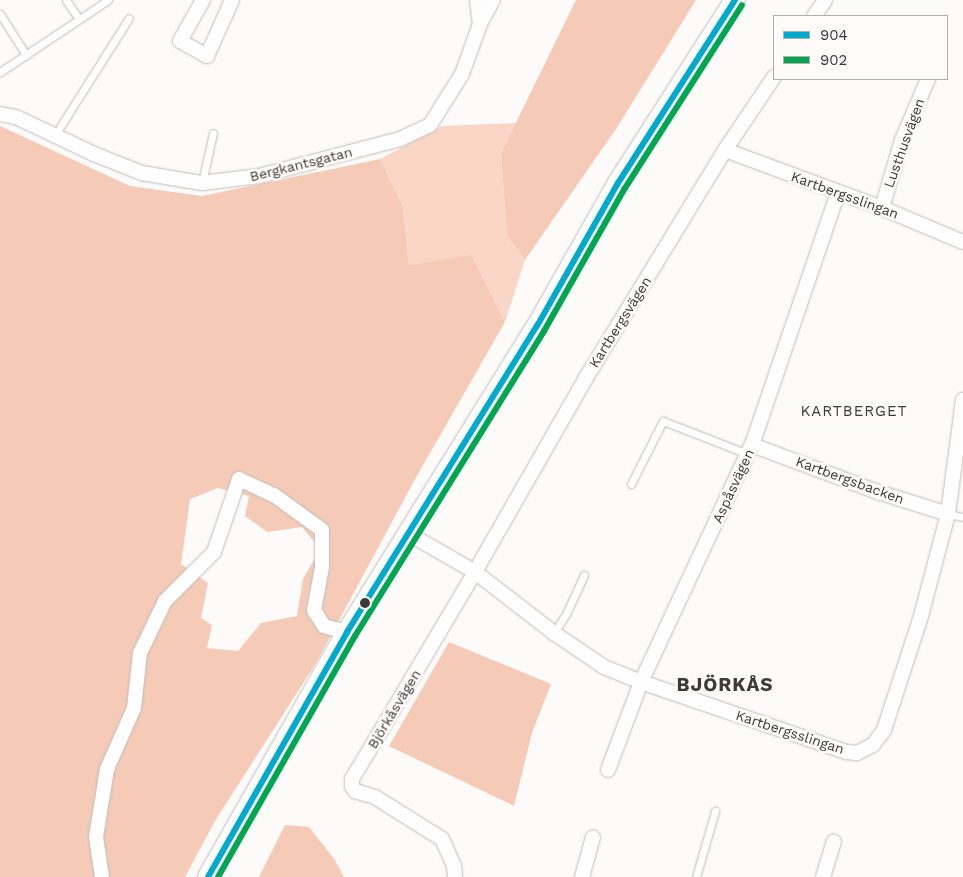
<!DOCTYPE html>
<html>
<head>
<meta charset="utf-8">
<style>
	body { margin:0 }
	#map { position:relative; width:963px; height:877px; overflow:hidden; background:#fdfbfa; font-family:"Work Sans",sans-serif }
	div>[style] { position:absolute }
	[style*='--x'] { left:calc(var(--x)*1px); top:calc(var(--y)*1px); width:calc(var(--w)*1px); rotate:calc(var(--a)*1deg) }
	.green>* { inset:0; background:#f9d6c5 }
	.forest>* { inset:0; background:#f5cbb7 }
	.roads { filter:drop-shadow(0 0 1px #bfbdbc) drop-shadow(0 0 1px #bfbdbc) }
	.lane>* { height:7px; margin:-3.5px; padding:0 3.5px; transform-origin:3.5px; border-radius:3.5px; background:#fffefe }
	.street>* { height:14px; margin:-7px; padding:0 7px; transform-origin:7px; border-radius:7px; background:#fffefe }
	.secondary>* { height:20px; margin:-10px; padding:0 10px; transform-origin:10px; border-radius:10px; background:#fffefe }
	.bus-1>* { height:6px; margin:-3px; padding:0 3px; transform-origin:3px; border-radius:3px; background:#00a9ce }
	.bus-2>* { height:6px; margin:-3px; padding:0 3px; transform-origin:3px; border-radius:3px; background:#00a651 }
	.dots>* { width:14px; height:14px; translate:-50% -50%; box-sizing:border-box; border:2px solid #fefbf9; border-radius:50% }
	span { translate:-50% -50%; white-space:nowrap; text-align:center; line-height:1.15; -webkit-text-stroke:5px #fefbf9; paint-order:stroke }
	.street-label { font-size:14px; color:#3e3a39 }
	.neighbourhood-label { font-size:15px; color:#3e3a39; letter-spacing:1px }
	.district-label { font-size:19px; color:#3e3a39; font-weight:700; letter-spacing:1px }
	.legend { position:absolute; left:773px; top:15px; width:175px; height:65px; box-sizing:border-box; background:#fefbf9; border:1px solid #b1aeac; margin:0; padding:6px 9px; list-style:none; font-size:15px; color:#3e3a39 }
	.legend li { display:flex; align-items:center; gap:10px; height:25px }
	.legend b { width:25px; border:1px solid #b1aeac }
</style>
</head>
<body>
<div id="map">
	<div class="green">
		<div style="clip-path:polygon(516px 123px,501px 153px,507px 236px,525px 260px,505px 322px,471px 256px,409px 265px,403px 207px,380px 159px,442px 126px)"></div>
	</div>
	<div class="forest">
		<div style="clip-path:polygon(576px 0,696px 0,616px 129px,525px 260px,507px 236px,501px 153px)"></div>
		<div style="clip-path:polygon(evenodd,0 126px,130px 186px,202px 196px,380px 159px,403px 207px,409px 265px,471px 255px,505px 322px,414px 481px,316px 663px,215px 821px,185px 877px,0 877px,0 126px,218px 488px,249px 496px,245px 516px,267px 532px,302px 527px,320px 549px,303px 579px,297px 616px,261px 623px,238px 651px,207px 648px,212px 625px,201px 618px,208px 583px,181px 564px,190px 499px,218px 488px)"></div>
		<div style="clip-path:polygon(449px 642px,551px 684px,532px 733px,514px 806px,389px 746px)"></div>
		<div style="clip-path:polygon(285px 825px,309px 827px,335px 860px,344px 877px,259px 877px)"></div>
	</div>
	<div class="roads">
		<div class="lane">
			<div style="--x:66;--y:0;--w:23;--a:56"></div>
			<div style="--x:0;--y:14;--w:49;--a:57.6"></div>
			<div style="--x:0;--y:72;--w:130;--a:-33.7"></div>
			<div style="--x:55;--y:135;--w:138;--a:-57.7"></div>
			<div style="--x:202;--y:183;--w:51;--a:-77.6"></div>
			<div style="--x:631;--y:484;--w:71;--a:-63.1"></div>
			<div style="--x:663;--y:421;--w:91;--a:21.2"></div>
			<div style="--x:948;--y:514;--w:15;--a:11"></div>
			<div style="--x:554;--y:633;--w:22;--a:-58"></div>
			<div style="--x:566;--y:614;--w:43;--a:-65.2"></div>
			<div style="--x:696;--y:877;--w:69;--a:-73.9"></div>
		</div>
		<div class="street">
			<div style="--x:203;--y:0;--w:47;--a:119.3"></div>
			<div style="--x:180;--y:41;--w:31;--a:29"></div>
			<div style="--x:207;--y:56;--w:61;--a:-65.9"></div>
			<div style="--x:477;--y:0;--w:24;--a:83"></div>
			<div style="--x:814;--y:16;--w:19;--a:-55"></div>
			<div style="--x:774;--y:77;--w:88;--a:123.9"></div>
			<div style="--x:725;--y:150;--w:267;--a:121.4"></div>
			<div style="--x:586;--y:378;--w:224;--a:119.8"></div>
			<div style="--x:475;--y:572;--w:100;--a:37.7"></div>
			<div style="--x:554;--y:633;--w:60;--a:34.2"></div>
			<div style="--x:604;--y:667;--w:40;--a:22"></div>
			<div style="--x:641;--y:682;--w:218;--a:18.8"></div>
			<div style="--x:847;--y:752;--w:10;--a:6"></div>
			<div style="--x:857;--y:753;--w:18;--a:-27"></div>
			<div style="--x:873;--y:745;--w:19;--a:-54"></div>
			<div style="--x:884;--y:730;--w:120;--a:-72"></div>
			<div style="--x:921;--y:616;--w:106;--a:-75.2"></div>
			<div style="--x:948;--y:514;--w:115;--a:-82.5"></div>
			<div style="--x:0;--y:114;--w:16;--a:11"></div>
			<div style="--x:16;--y:117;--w:86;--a:25.4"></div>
			<div style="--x:94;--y:154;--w:52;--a:21.6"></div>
			<div style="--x:142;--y:173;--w:61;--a:9.5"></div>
			<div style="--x:202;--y:183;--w:57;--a:-7"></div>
			<div style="--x:259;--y:176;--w:146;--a:-14.7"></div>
			<div style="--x:400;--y:139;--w:33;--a:-25"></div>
			<div style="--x:430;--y:125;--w:60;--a:-57.9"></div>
			<div style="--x:462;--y:74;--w:53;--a:-70.2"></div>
			<div style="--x:480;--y:24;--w:27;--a:-62"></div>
			<div style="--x:725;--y:150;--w:167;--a:20.3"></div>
			<div style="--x:882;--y:208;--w:88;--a:22.8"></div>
			<div style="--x:882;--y:208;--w:71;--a:-73.6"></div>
			<div style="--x:902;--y:140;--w:66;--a:-66.9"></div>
			<div style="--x:752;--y:445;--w:134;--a:20.5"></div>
			<div style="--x:878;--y:492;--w:73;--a:17.4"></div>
			<div style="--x:409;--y:534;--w:76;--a:29.9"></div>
			<div style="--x:475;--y:572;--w:241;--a:120.7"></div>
			<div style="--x:352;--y:779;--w:7;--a:90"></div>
			<div style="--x:352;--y:786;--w:6;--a:59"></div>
			<div style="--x:355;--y:791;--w:21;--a:17"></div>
			<div style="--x:375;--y:797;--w:79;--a:32.1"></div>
			<div style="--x:442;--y:839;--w:30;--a:66"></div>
			<div style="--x:454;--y:866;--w:11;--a:85"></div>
			<div style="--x:608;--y:770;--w:94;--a:-69.4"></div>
			<div style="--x:641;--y:682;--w:265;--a:-65"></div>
			<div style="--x:753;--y:442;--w:263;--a:-71.2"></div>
			<div style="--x:102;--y:877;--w:40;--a:-98.5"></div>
			<div style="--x:96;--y:837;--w:69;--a:-80.8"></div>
			<div style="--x:107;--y:769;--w:67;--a:-66.1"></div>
			<div style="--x:134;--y:708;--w:55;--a:-83.8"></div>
			<div style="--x:140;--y:653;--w:58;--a:-64.3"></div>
			<div style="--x:165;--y:601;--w:69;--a:-45"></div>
			<div style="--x:214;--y:552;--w:77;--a:-71.1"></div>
			<div style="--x:239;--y:479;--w:38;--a:25"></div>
			<div style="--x:274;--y:495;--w:59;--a:36.1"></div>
			<div style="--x:322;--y:530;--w:37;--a:90"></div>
			<div style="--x:322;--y:567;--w:44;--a:100.5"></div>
			<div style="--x:314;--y:610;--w:19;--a:58"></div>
			<div style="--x:324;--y:626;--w:24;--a:15"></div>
			<div style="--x:582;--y:877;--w:41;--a:-74.6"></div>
			<div style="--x:823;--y:877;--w:37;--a:-73"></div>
		</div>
		<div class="secondary">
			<div style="--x:208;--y:877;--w:282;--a:-60.4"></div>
			<div style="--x:347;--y:632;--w:360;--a:-58.2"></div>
			<div style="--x:537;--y:326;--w:164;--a:-60.5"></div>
			<div style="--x:618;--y:183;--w:217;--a:-57.4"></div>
		</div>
	</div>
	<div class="bus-1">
		<div style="--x:208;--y:877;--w:282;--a:-60.4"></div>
		<div style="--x:347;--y:632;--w:360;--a:-58.2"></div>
		<div style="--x:537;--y:326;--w:164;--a:-60.5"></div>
		<div style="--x:618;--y:183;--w:217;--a:-57.4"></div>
	</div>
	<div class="bus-2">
		<div style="--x:218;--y:877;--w:277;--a:-60.4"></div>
		<div style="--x:355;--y:636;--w:359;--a:-58.2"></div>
		<div style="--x:544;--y:331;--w:164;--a:-60.5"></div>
		<div style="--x:625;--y:188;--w:217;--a:-57.4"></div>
	</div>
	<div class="dots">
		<div style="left:365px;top:603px;background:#3e3a39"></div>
	</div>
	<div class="street-label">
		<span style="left:904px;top:143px;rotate:-70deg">Lusthusvägen</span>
		<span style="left:301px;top:164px;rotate:-14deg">Bergkantsgatan</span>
		<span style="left:845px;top:195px;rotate:20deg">Kartbergsslingan</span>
		<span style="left:620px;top:322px;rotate:-58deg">Kartbergsvägen</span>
		<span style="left:850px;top:480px;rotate:20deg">Kartbergsbacken</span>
		<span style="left:733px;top:486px;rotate:-65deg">Aspåsvägen</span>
		<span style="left:394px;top:709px;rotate:-59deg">Björkåsvägen</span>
		<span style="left:790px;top:732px;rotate:18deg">Kartbergsslingan</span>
	</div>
	<div class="neighbourhood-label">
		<span style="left:854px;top:412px">KARTBERGET</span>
	</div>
	<div class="district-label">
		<span style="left:725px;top:685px">BJÖRKÅS</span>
	</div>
	<ul class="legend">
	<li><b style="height:6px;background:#00a9ce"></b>904</li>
	<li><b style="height:6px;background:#00a651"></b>902</li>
	</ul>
</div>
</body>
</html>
